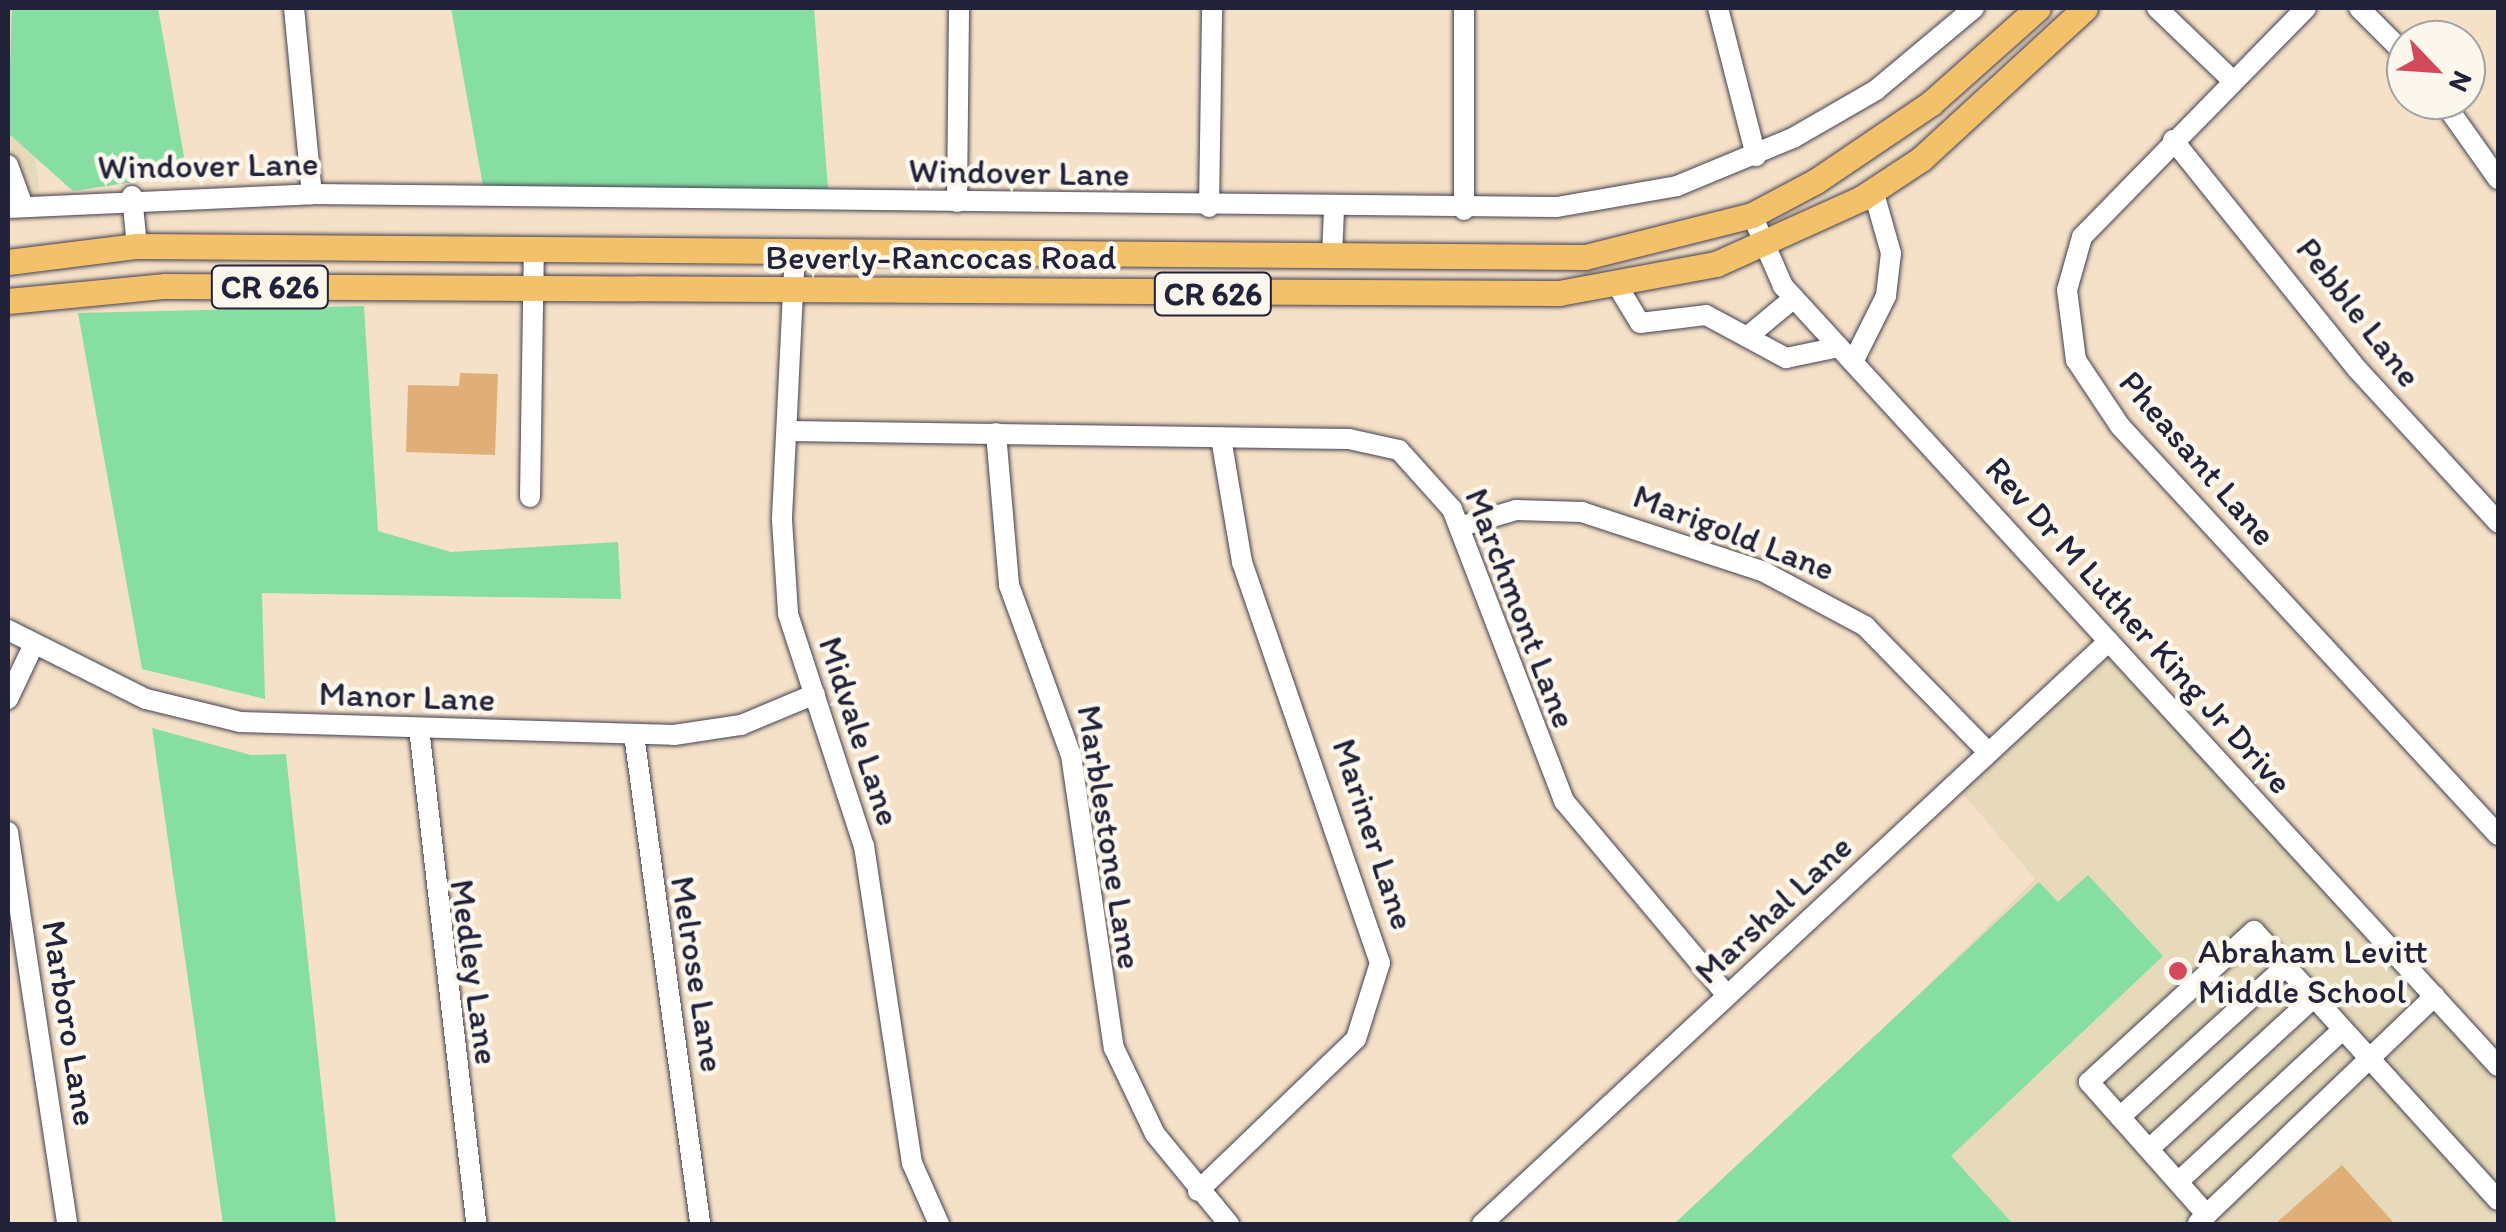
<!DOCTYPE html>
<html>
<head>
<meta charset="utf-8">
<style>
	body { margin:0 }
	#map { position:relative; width:2506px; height:1232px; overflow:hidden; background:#f5e1c7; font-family:Itim,sans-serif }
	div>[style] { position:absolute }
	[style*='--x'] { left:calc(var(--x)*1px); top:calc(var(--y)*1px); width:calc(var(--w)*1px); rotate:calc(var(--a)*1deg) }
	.built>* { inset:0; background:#e7daba }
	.green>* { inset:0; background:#86dea2 }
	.building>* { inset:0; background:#e0af77 }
	.roads { filter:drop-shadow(0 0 2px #423f50) drop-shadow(0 0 2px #423f50) }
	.minor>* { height:20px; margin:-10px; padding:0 10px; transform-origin:10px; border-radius:10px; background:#fff }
	.major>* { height:25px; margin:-12.5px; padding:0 12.5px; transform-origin:12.5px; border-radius:12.5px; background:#f4c16b }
	.dots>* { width:28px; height:28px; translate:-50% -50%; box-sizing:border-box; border:5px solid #fbf7ec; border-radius:50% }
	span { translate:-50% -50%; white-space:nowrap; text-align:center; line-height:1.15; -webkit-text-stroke:9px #fbf7ec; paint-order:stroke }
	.shield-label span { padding:2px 8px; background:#fbf7ec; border:2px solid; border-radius:8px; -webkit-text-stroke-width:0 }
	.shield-label { font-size:32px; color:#22223b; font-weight:700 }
	.street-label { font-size:35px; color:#22223b }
	.poi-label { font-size:35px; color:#22223b }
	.left { translate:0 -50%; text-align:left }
	.frame { position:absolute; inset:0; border:10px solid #22223b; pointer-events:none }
	.north { position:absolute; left:2386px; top:20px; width:100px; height:100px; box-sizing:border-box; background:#fbf7ec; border:2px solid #a4a2a5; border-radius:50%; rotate:115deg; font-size:28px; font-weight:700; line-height:40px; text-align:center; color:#22223b }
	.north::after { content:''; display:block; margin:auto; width:35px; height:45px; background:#d1495b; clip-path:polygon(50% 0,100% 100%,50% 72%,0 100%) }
</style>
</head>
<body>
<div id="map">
	<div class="built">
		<div style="clip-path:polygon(8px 8px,15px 8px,41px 203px,8px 208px)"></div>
		<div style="clip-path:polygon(2109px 641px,2498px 1063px,2498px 1224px,1687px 1224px,2035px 879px,1954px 783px)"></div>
	</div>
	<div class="green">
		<div style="clip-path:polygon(12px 8px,158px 8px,187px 174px,73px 191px,8px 133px)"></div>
		<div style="clip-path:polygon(451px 8px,814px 8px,829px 201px,485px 197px)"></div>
		<div style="clip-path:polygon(364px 306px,378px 531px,451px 552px,618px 542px,621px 599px,262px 593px,265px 699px,142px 669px,78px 313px)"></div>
		<div style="clip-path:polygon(152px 728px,251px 755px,286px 754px,336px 1224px,223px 1224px)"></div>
		<div style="clip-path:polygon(2088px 875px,2163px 956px,1951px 1156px,2013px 1224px,1674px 1224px,2039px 882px,2058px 902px)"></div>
	</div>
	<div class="building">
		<div style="clip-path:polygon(460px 373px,498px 374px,495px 455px,406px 452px,408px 385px,459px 386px)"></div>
		<div style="clip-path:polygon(2342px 1165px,2395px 1224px,2275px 1224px)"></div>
	</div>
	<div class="roads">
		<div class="minor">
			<div style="--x:294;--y:8;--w:187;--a:84.5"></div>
			<div style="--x:1464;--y:8;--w:202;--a:90"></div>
			<div style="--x:1718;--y:8;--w:153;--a:75.6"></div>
			<div style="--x:2157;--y:8;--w:105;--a:43.8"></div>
			<div style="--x:2306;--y:8;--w:320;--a:134.4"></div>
			<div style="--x:2082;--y:237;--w:55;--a:105.8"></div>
			<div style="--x:2067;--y:290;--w:71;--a:82.7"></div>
			<div style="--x:2076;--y:360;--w:79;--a:56.3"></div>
			<div style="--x:2120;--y:426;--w:557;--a:47.26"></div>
			<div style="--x:2359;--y:8;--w:66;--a:45"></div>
			<div style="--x:2442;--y:100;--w:97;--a:54.7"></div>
			<div style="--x:2173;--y:140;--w:295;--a:51.2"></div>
			<div style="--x:2358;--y:370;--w:207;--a:47.4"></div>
			<div style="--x:8;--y:165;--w:44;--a:69.9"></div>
			<div style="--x:132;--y:196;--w:50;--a:84.3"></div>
			<div style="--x:957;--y:202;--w:194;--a:-89.4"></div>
			<div style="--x:1209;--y:207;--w:199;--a:-89.1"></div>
			<div style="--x:8;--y:208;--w:304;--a:-2.6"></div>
			<div style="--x:312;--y:194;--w:1245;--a:0.6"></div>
			<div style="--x:1557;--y:207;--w:122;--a:-9.9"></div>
			<div style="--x:1677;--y:186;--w:126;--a:-22.5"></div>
			<div style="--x:1793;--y:138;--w:96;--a:-30"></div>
			<div style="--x:1876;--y:90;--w:128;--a:-39.9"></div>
			<div style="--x:1752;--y:215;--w:77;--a:66.4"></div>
			<div style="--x:1783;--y:286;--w:1058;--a:47.49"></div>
			<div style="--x:795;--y:251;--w:269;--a:92.8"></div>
			<div style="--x:782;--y:520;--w:94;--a:86.3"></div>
			<div style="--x:788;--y:614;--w:244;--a:71.9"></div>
			<div style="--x:864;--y:846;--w:321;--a:81.4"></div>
			<div style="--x:912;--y:1163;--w:67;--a:66.1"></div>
			<div style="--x:1332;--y:257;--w:48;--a:-87.6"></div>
			<div style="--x:1617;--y:285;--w:44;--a:58.8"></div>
			<div style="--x:1640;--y:323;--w:66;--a:-6.9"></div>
			<div style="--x:1706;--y:315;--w:91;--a:28.3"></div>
			<div style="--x:1786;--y:358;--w:54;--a:-11.7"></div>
			<div style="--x:1747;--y:337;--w:61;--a:-39.7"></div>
			<div style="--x:1853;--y:362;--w:74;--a:-63.4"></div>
			<div style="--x:1886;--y:296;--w:43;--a:-83.4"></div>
			<div style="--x:1891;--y:253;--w:66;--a:-105.9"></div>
			<div style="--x:788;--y:431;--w:561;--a:0.82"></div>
			<div style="--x:1349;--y:439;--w:51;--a:12.4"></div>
			<div style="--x:1399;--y:450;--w:79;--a:48.1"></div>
			<div style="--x:1452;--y:509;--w:313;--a:69"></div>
			<div style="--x:1564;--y:801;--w:253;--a:50"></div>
			<div style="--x:996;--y:433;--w:153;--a:85.1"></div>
			<div style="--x:1009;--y:585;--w:181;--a:70"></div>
			<div style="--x:1071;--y:755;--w:296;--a:81.7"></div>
			<div style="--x:1114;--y:1048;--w:95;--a:64.5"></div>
			<div style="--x:1155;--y:1134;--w:117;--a:50.6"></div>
			<div style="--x:530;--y:497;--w:250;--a:-89.1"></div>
			<div style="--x:1459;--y:527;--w:59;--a:-16.6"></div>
			<div style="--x:1516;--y:510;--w:66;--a:1.7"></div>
			<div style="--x:1582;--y:512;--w:192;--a:18.2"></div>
			<div style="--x:1764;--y:572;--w:115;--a:28.1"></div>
			<div style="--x:1865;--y:626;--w:177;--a:45.7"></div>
			<div style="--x:8;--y:630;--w:154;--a:26.6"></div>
			<div style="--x:146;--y:699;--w:97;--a:13.7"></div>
			<div style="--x:240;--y:722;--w:434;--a:1.7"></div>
			<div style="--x:674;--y:735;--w:68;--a:-8.5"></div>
			<div style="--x:741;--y:725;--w:80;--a:-22.7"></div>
			<div style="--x:8;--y:699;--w:61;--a:-64.7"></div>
			<div style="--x:419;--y:728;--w:499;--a:83.4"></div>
			<div style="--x:634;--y:734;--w:494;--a:82.3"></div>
			<div style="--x:8;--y:832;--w:396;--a:81.4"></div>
			<div style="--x:2120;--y:1117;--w:223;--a:-42.3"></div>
			<div style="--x:2149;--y:1149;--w:223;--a:-42.6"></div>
			<div style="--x:2178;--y:1182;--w:224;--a:-42.8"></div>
			<div style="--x:1198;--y:1191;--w:219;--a:-43.9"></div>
			<div style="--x:1356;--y:1039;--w:80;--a:-72.5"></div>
			<div style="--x:1380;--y:963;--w:424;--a:-109"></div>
			<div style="--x:1242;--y:562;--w:126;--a:-99.6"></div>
			<div style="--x:2207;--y:1215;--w:178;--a:-131.6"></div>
			<div style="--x:2089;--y:1082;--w:224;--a:-42.5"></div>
			<div style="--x:2254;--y:931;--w:363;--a:47.8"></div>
			<div style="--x:2198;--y:1223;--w:328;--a:-43.8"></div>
			<div style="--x:1482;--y:1224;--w:856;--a:-42.92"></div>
		</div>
		<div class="major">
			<div style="--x:8;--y:262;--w:130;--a:-7.1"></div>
			<div style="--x:137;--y:246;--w:1448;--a:0.44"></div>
			<div style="--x:1585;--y:257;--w:172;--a:-14.1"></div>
			<div style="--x:1752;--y:215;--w:72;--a:-28"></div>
			<div style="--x:1816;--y:181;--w:139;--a:-34.1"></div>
			<div style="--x:1931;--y:103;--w:143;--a:-41.6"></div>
			<div style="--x:8;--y:301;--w:158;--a:-5.5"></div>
			<div style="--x:165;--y:286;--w:1394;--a:0.29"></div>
			<div style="--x:1559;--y:293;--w:160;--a:-10.5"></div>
			<div style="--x:1716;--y:264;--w:160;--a:-24.3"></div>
			<div style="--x:1862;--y:198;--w:71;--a:-33.5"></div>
			<div style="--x:1921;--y:159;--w:223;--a:-42.6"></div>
		</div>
	</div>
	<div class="dots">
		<div style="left:2178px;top:971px;background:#d1495b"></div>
	</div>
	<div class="shield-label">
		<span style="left:270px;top:287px">CR 626</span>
		<span style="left:1213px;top:294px">CR 626</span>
	</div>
	<div class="street-label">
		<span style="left:208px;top:165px;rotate:-1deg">Windover Lane</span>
		<span style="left:1019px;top:172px;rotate:1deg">Windover Lane</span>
		<span style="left:941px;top:257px">Beverly-Rancocas Road</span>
		<span style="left:2359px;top:312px;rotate:52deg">Pebble Lane</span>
		<span style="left:2198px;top:458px;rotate:49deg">Pheasant Lane</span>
		<span style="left:1734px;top:532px;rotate:21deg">Marigold Lane</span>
		<span style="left:1521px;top:608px;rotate:69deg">Marchmont Lane</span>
		<span style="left:2139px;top:625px;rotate:48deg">Rev Dr M Luther King Jr Drive</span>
		<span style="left:407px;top:696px;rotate:2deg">Manor Lane</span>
		<span style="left:860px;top:731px;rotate:72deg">Midvale Lane</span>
		<span style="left:1374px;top:834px;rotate:72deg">Mariner Lane</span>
		<span style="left:1110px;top:837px;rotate:81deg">Marblestone Lane</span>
		<span style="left:1773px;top:909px;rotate:-43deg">Marshal Lane</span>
		<span style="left:475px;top:972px;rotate:82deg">Medley Lane</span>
		<span style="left:698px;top:974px;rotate:81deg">Melrose Lane</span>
		<span style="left:70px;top:1023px;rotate:81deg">Marboro Lane</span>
	</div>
	<div class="poi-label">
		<span class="left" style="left:2198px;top:971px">Abraham Levitt<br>Middle School</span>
	</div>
	<div class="frame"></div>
	<div class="north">N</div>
</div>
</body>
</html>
